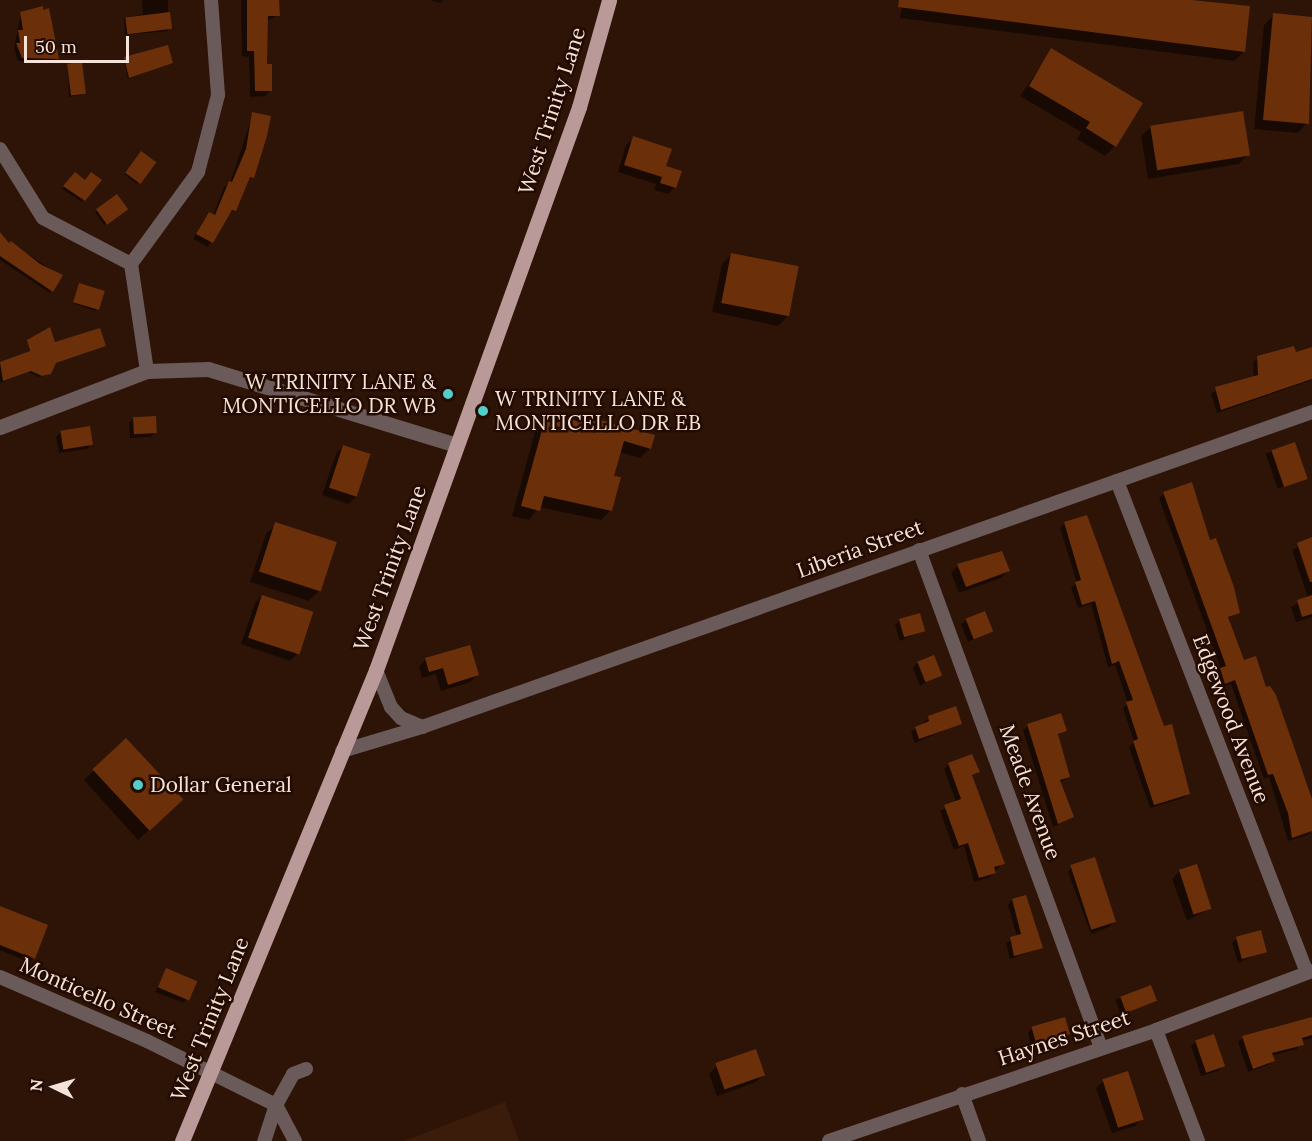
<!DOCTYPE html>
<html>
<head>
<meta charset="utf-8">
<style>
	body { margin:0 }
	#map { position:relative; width:1312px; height:1141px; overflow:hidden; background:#2d1407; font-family:Lora,serif }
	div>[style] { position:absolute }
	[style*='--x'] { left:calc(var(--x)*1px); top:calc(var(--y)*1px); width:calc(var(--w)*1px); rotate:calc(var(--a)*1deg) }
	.built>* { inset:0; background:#3b1b0a }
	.shadow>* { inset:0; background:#0007; transform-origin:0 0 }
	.building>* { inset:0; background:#6b2f09; transform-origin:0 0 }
	.minor>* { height:14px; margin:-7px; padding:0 7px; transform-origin:7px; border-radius:7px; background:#6a5a5a }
	.tertiary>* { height:15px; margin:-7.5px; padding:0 7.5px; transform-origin:7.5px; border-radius:7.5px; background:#6a5a5a }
	.primary>* { height:15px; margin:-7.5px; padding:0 7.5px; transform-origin:7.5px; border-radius:7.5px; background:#ba9999 }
	.dots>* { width:16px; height:16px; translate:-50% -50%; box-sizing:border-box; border:3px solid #230b01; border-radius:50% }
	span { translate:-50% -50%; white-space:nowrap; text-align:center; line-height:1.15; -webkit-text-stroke:5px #230b01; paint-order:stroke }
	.street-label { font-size:21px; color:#f5e3da }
	.poi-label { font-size:21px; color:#f5e3da }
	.right { translate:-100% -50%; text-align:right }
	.left { translate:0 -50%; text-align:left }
	.north { position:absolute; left:24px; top:1057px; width:60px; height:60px; -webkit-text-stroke:4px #230b01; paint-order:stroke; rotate:275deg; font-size:16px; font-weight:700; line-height:24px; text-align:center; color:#f5e3da }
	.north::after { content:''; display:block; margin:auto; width:21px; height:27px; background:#f5e3da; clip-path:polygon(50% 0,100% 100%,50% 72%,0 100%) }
	.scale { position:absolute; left:24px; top:36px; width:105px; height:27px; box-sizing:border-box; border:3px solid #f5e3da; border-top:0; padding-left:8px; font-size:18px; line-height:21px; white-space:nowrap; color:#f5e3da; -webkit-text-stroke:4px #230b01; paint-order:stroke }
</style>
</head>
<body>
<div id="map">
	<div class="built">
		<div style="clip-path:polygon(505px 1102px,519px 1141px,404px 1141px)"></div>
	</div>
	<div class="shadow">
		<div style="clip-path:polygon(142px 0,168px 0,168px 31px,125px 35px,124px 18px,143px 14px)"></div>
		<div style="clip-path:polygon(241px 0,277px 0,278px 15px,267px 21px,266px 66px,271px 90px,265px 96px,250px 97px,249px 57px,242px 56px)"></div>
		<div style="clip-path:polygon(430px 0,443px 0,441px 3px)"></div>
		<div style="clip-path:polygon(903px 0,1190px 0,1244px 52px,1234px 61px,900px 18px)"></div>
		<div style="clip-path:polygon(21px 13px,57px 58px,54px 62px,18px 61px,14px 48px)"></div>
		<div style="clip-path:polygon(1274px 15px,1312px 18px,1307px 123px,1298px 133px,1254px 129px,1264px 25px)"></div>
		<div style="clip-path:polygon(1052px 50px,1115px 146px,1105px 156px,1077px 139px,1081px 132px,1020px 96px)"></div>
		<div style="clip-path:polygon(124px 59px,171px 63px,128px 79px)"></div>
		<div style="clip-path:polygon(68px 65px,84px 93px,82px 95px,69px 97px)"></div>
		<div style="clip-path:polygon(253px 114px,253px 177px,246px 181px,235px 210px,228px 214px,208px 247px,193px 239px,205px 218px,209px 214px,213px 216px,224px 187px,230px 183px)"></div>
		<div style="clip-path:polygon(1151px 127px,1249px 154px,1239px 164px,1148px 179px,1141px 136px)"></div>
		<div style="clip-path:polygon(634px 138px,675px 187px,668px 194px,654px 190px,656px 184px,618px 172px,626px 145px)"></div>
		<div style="left:141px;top:153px;width:16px;height:27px;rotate:38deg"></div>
		<div style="clip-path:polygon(75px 174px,85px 182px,100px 180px,82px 202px,62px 189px)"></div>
		<div style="clip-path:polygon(116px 196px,124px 211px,104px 225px,95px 212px)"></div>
		<div style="clip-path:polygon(0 233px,8px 245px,11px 243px,61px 276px,50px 293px,0 260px)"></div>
		<div style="clip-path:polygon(732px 254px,788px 316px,778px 326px,712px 312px,722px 264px)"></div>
		<div style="clip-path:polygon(80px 285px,97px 309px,95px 311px,73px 303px)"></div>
		<div style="clip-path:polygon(28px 342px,54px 344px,105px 346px,54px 364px,47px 375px,39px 377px,28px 372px,0 383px,0 365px,29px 353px)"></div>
		<div style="clip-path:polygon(1312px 349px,1312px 380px,1217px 413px,1211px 393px,1254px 377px,1253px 363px,1258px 358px)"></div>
		<div style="clip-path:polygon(547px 414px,573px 421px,579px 416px,650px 448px,640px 458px,619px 452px,612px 477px,611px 510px,601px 520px,539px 507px,529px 520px,512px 516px,537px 424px)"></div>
		<div style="clip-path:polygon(134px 418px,156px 432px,151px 437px,130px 438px,129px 423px)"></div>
		<div style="clip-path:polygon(61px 432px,91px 444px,87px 449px,59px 453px,56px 437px)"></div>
		<div style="left:1294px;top:444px;width:37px;height:30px;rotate:71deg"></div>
		<div style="clip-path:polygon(343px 446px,369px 455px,356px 497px,348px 504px,322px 495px,336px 454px)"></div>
		<div style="clip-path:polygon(1164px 494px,1209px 542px,1238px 612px,1227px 619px,1243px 662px,1265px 689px,1312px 806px,1312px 831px,1308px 835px,1288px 841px,1269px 777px,1264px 779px,1231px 684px,1220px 687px,1216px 674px,1221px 669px,1159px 498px)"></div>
		<div style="clip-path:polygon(1065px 523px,1188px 793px,1183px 798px,1150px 808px,1129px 747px,1134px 742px,1123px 708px,1128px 703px,1115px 665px,1108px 667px,1091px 604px,1078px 608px,1071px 588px,1077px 583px,1060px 528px)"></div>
		<div style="clip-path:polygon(276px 524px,319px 591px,309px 601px,250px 582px,266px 534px)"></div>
		<div style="clip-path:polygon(1312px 539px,1312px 617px,1296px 622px,1291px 607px,1308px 598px,1292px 550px)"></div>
		<div style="clip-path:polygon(958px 565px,1008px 571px,1001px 578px,959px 593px,951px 573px)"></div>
		<div style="clip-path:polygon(262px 596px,297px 654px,290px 661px,241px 644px,255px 603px)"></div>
		<div style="clip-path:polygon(900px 620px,923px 631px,900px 641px,895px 625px)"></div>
		<div style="clip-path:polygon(966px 620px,991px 630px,968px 642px,961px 624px)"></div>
		<div style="clip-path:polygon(426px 659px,477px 675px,470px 682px,441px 691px,436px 674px,422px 678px,419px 667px)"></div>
		<div style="clip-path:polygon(917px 663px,940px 675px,920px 686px,913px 668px)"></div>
		<div style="clip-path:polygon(929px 718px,961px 723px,915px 743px,911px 732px)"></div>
		<div style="clip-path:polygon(1028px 726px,1065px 731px,1057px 736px,1069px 777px,1060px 783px,1073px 817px,1053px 827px,1023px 730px)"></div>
		<div style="clip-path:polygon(949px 764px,979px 772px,971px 777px,1003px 863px,990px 877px,974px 882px,964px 846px,954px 850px,940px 811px,956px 802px,944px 769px)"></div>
		<div style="clip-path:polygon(94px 770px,171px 810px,138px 840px,84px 780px)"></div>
		<div style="clip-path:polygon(1072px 867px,1114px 922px,1109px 927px,1091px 934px,1068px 872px)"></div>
		<div style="clip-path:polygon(1180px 871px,1210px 908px,1187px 921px,1172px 879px)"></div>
		<div style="clip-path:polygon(1012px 900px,1041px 948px,1010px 959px,1006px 943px,1017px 937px,1008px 905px)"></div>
		<div style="clip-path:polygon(0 906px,34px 958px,29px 962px,0 950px)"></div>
		<div style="clip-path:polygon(1237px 939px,1265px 951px,1238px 963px,1232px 943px)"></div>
		<div style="clip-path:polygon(166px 970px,195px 981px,184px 1003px,155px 992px)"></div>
		<div style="left:1150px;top:987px;width:15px;height:37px;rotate:70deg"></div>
		<div style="clip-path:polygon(1312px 1018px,1312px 1038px,1301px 1041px,1297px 1049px,1271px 1056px,1273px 1061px,1268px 1065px,1248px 1072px,1238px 1042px,1243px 1038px)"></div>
		<div style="clip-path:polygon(1032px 1028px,1068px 1034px,1032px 1048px,1028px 1033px)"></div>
		<div style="clip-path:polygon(1196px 1041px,1223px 1066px,1218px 1071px,1201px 1076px,1191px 1046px)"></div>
		<div style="clip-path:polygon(716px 1067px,764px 1075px,756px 1082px,717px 1096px,709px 1074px)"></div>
		<div style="clip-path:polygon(1104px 1081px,1142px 1118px,1135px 1126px,1112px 1133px,1096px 1088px)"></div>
	</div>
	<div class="building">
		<div style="clip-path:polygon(247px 0,279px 0,280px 16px,268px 16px,267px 64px,272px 64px,272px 91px,255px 91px,254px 51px,247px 51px)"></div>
		<div style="clip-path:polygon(899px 0,1191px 0,1250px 6px,1245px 52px,898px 7px)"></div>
		<div style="clip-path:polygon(43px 6px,43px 10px,49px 8px,59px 59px,22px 58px,16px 43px,20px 43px,18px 30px,23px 30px,20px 12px)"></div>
		<div style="left:170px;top:12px;width:17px;height:45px;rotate:83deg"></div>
		<div style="clip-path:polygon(1273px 13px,1312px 17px,1309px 124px,1263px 120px)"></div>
		<div style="clip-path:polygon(168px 45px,173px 63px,129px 78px,124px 57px)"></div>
		<div style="clip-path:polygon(1051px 48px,1143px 103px,1116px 147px,1086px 128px,1090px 122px,1029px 86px)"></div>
		<div style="left:82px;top:62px;width:32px;height:15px;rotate:83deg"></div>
		<div style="left:1243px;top:111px;width:45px;height:94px;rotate:81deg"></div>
		<div style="clip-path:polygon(252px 112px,271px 116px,267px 136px,254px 178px,250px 177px,236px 211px,232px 210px,213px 243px,196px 234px,209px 212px,215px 215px,229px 181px,232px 182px,246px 149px)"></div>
		<div style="clip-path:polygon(633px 136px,672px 149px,666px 166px,682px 171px,676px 188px,660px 183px,662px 177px,624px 165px)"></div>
		<div style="left:141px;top:151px;width:19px;height:27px;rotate:36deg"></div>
		<div style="clip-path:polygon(75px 172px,85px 180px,91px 172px,102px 180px,85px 201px,63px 186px)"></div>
		<div style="left:117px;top:194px;width:19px;height:26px;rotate:54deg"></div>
		<div style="clip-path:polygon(0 232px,9px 243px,11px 241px,40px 264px,63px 275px,53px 292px,0 256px)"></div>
		<div style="left:731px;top:253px;width:69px;height:51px;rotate:11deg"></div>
		<div style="left:79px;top:283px;width:27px;height:20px;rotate:17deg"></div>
		<div style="clip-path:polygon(50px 327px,55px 342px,100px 328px,106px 346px,56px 363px,51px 374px,42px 376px,31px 371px,3px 381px,0 362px,30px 351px,27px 340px)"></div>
		<div style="clip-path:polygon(1294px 346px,1296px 352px,1312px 347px,1312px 379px,1221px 410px,1215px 387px,1258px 375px,1257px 356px)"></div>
		<div style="clip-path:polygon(547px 412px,577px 421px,579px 414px,655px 435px,651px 449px,624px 441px,614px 476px,621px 477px,612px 511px,544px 496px,540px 511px,521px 506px)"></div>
		<div style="left:156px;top:416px;width:17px;height:23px;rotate:87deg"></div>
		<div style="left:90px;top:426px;width:19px;height:30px;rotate:81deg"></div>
		<div style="left:1295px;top:442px;width:39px;height:25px;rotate:71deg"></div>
		<div style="left:343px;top:445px;width:29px;height:45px;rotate:18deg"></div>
		<div style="clip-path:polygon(1192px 482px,1210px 540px,1216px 538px,1234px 587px,1240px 613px,1228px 617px,1244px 660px,1256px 656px,1266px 687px,1270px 686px,1276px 695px,1312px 799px,1312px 831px,1292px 838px,1288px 813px,1273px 774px,1268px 775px,1235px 680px,1225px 684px,1220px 668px,1226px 666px,1163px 492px)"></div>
		<div style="clip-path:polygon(1087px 515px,1164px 726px,1172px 724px,1190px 794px,1154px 805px,1133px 741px,1138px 739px,1126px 702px,1133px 700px,1119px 661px,1112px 664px,1095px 601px,1082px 605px,1075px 582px,1081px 580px,1064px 522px)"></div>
		<div style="left:275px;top:522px;width:65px;height:52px;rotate:18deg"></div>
		<div style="clip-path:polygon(1312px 537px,1312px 582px,1310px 582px,1297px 543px)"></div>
		<div style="clip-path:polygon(1002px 551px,1010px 571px,966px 587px,957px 564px)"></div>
		<div style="left:262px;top:595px;width:54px;height:45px;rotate:18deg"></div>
		<div style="clip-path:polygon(1312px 595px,1312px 614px,1302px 617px,1297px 600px)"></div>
		<div style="left:985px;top:611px;width:22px;height:21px;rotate:68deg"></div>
		<div style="left:920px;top:613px;width:19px;height:22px;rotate:74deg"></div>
		<div style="clip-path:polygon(470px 645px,479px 675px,448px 685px,443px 668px,429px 672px,425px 658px)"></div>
		<div style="left:934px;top:655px;width:22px;height:18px;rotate:68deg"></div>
		<div style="clip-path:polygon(956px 706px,962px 724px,919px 739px,915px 727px,929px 721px,928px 716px)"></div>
		<div style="clip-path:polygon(1061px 713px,1067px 731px,1058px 734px,1070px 777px,1060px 780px,1074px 817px,1058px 824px,1027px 724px)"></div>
		<div style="left:126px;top:738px;width:84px;height:46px;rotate:47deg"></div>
		<div style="clip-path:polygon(972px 754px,980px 772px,972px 775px,1005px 864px,994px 867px,996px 873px,979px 878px,968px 843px,959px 846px,944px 805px,961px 799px,948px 763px)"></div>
		<div style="left:1095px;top:857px;width:68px;height:26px;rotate:72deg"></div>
		<div style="left:1197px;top:864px;width:47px;height:19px;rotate:72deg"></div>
		<div style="clip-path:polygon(1026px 895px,1043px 948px,1014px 956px,1010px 937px,1021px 934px,1012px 899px)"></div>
		<div style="clip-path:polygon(0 906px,48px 925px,35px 959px,0 945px)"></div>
		<div style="left:1261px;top:930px;width:23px;height:26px;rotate:75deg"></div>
		<div style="left:166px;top:968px;width:34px;height:21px;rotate:23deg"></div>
		<div style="left:1151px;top:985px;width:17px;height:33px;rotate:69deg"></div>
		<div style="left:1065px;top:1017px;width:18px;height:35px;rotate:74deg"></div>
		<div style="clip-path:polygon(1312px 1017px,1312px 1035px,1302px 1038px,1304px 1045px,1272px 1053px,1275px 1061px,1253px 1069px,1242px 1036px)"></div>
		<div style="left:1214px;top:1034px;width:34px;height:20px;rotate:71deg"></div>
		<div style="left:756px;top:1049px;width:28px;height:43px;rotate:71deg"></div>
		<div style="left:1128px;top:1071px;width:51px;height:27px;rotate:72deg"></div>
	</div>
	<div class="minor">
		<div style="--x:0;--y:149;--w:81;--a:58.1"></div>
		<div style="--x:43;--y:218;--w:99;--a:27.6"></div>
		<div style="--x:131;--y:264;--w:114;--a:-53.9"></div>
		<div style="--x:198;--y:172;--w:80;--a:-75.4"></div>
		<div style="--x:218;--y:95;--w:95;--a:-94.2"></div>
		<div style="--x:131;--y:264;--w:108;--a:81.5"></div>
		<div style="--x:1117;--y:481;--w:527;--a:68.88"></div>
		<div style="--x:919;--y:550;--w:530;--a:69.92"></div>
		<div style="--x:376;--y:670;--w:40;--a:68"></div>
		<div style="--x:391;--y:707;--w:15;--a:48"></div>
		<div style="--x:401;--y:718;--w:23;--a:23"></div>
		<div style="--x:342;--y:751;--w:84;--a:-16.7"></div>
		<div style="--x:422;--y:727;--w:944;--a:-19.49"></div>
		<div style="--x:0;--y:977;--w:160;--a:23.5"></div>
		<div style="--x:147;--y:1041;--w:144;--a:26.4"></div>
		<div style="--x:276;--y:1105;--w:38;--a:108"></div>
		<div style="--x:1156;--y:1030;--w:119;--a:69.3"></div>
		<div style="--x:962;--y:1094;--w:50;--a:70.1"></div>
		<div style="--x:295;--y:1141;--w:41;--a:-117.8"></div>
		<div style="--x:276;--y:1105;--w:35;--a:-61"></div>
		<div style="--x:293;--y:1074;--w:14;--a:-21"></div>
		<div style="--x:829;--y:1141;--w:345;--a:-18.7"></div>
		<div style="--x:1156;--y:1030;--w:167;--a:-20.7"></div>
	</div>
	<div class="tertiary">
		<div style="--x:0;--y:427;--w:157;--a:-20.9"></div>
		<div style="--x:147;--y:371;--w:61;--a:-1.9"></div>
		<div style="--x:208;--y:369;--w:259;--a:17"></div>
	</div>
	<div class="primary">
		<div style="--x:182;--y:1141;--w:509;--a:-67.61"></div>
		<div style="--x:376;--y:670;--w:598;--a:-70.17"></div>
		<div style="--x:579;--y:107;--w:111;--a:-74.3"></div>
	</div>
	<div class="dots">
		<div style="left:448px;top:394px;background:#53cdc9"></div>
		<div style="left:483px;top:411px;background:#53cdc9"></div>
		<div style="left:138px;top:785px;background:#53cdc9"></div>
	</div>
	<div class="street-label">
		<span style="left:552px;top:111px;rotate:-72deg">West Trinity Lane</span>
		<span style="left:860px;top:549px;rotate:-20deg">Liberia Street</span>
		<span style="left:390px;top:568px;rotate:-70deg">West Trinity Lane</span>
		<span style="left:1231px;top:719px;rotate:69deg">Edgewood Avenue</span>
		<span style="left:1030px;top:792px;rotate:70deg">Meade Avenue</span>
		<span style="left:98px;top:998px;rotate:24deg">Monticello Street</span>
		<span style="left:210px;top:1019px;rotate:-68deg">West Trinity Lane</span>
		<span style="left:1064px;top:1038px;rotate:-18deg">Haynes Street</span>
	</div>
	<div class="poi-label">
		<span class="right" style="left:436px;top:394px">W TRINITY LANE &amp;<br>MONTICELLO DR WB</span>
		<span class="left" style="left:495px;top:411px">W TRINITY LANE &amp;<br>MONTICELLO DR EB</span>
		<span class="left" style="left:150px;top:785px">Dollar General</span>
	</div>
	<div class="north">N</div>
	<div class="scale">50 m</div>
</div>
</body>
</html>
